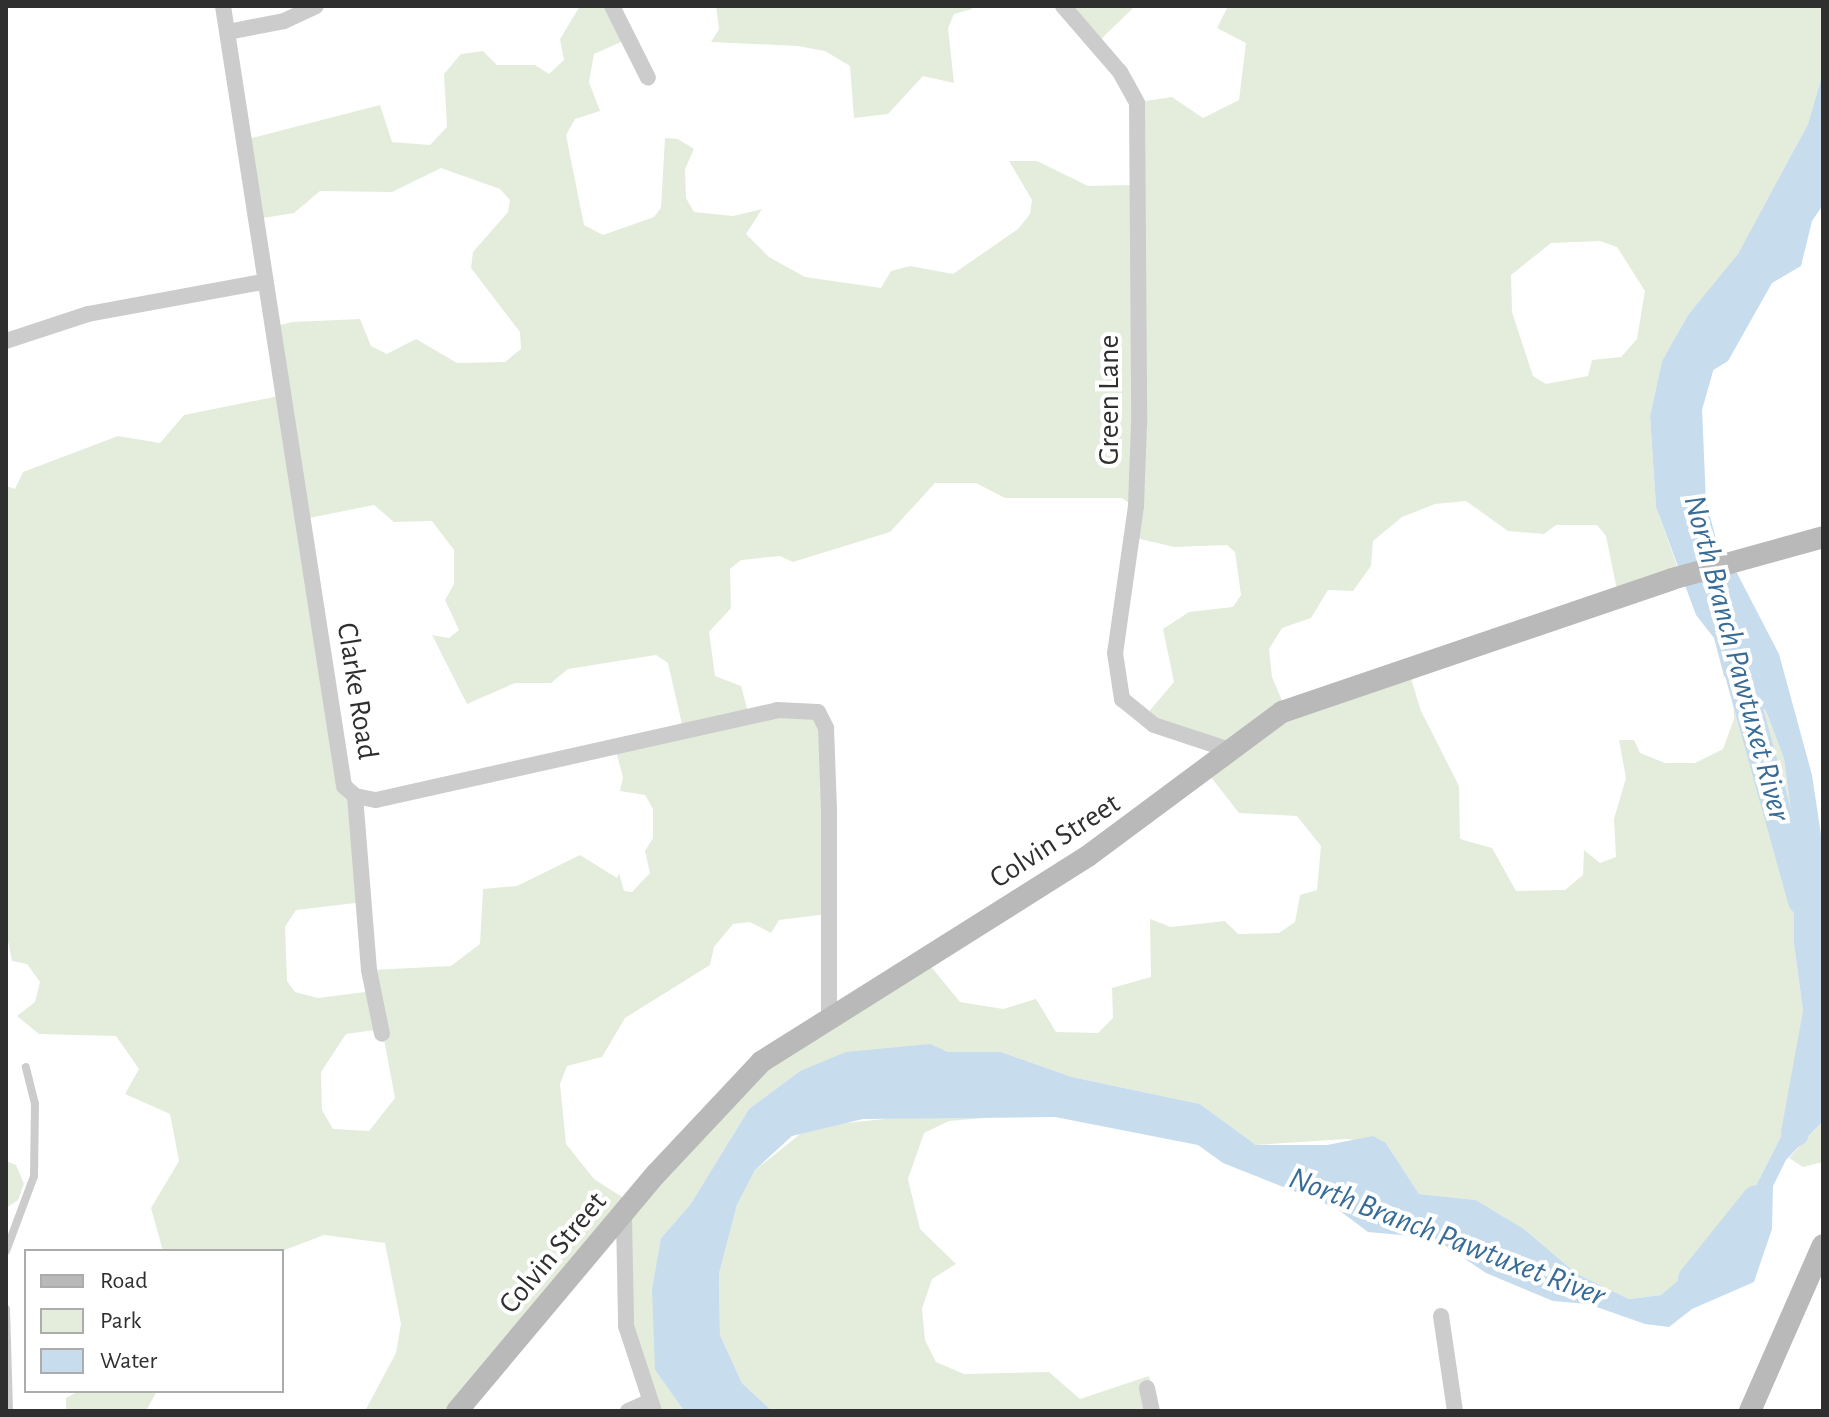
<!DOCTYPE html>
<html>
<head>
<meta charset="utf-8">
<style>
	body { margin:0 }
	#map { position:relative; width:1829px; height:1417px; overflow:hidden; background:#fff; font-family:"Alegreya Sans",sans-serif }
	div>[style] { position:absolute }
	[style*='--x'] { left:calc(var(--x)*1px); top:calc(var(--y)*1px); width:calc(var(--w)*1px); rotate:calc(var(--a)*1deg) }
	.green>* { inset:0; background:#e4eddc }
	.water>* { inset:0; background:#c7ddee }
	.river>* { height:28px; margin:-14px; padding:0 14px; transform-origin:14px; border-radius:14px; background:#c7ddee }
	.lane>* { height:8px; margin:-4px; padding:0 4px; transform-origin:4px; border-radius:4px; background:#ccc }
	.street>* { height:16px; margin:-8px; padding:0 8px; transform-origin:8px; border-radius:8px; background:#ccc }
	.secondary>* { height:22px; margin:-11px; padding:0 11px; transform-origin:11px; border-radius:11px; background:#b9b9b9 }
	span { translate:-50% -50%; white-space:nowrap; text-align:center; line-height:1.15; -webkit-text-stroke:8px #fff; paint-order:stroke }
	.street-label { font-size:30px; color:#2f2f2f }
	.water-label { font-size:32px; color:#376c98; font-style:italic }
	.frame { position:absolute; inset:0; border:8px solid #2f2f2f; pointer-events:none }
	.legend { position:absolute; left:24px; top:1249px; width:260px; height:144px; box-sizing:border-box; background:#fff; border:2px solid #acacac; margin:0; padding:10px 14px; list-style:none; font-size:24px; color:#2f2f2f }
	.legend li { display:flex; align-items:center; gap:16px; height:40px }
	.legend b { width:40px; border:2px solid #acacac }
</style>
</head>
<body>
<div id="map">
	<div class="green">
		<div style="clip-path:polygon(evenodd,580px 6px,614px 6px,630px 38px,594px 54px,589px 82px,600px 111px,575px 119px,566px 135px,584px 225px,603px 235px,654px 217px,661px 208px,665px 138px,678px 139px,694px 149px,685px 169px,686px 198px,694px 212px,733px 216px,762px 209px,746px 234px,769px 257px,805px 277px,881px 288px,891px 271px,910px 266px,953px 274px,1018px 229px,1030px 214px,1032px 200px,1009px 161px,1037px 161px,1088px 186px,1133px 185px,1139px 102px,1172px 97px,1203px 118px,1239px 100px,1246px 43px,1217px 28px,1228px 6px,1823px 6px,1823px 72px,1808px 124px,1738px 255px,1688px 315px,1662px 361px,1650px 416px,1656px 507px,1680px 574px,1618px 595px,1606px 536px,1597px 525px,1556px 525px,1544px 534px,1508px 531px,1466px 501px,1435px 504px,1402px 517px,1373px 541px,1371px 566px,1353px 591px,1328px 590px,1311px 618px,1282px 628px,1269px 649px,1272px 677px,1286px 710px,1409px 672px,1421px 711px,1459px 786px,1460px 839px,1492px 848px,1516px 891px,1565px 890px,1583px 875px,1584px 850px,1600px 863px,1616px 857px,1614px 819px,1626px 778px,1619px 740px,1634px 740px,1640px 753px,1665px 763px,1695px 763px,1723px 749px,1734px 719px,1733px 685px,1766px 711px,1784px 759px,1792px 819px,1794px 944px,1810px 1063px,1803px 1093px,1730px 1237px,1716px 1251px,1661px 1295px,1629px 1299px,1577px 1274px,1524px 1229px,1476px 1200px,1419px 1194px,1386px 1143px,1346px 1139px,1256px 1145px,1200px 1104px,1072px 1077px,1001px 1052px,948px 1052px,929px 1044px,800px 1071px,749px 1109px,690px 1205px,661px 1238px,655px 1370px,684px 1411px,654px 1411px,636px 1364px,625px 1228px,459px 1411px,365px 1411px,396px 1353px,401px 1324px,385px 1243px,324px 1235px,282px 1251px,163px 1251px,151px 1208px,179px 1161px,170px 1114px,125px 1094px,139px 1069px,116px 1036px,39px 1034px,17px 1016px,35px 1002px,40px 982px,27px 964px,12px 961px,6px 931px,6px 486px,15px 489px,23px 472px,118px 436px,160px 443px,184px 415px,279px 396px,272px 327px,292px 322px,360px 319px,371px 346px,387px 354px,416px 339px,457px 363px,505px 362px,521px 349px,520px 332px,471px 268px,473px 252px,508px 212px,510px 200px,500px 189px,441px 168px,392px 192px,320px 191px,294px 213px,257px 219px,244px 140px,380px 105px,392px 142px,430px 145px,447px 127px,444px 74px,461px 54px,483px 51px,497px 65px,535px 65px,549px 74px,564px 60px,560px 39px,580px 6px,1600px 241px,1617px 247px,1645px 291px,1637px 339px,1621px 357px,1592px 360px,1588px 376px,1546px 384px,1533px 376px,1512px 312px,1511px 275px,1551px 243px,1600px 241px,580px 6px,935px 483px,976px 483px,1005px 498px,1122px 498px,1136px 508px,1136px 538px,1174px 547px,1227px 545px,1235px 552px,1241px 595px,1233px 607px,1189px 612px,1163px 629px,1174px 682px,1146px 715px,1222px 756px,1207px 772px,1239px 813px,1297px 816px,1321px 846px,1317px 890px,1300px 895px,1295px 922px,1279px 933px,1238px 934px,1225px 921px,1171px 927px,1150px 919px,1151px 977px,1112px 988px,1113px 1018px,1098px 1033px,1056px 1032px,1036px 999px,1003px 1009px,960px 1002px,928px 963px,736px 1088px,633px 1204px,594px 1179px,566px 1144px,560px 1084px,567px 1066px,602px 1057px,625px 1018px,710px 965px,714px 947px,733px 924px,750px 922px,771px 933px,779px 920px,827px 914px,822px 717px,749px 715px,741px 686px,715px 676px,709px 632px,731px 608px,730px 569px,741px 560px,780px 556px,793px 562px,890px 532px,935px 483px,580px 6px,374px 505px,394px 522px,432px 521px,454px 550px,454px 584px,445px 600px,459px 630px,449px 638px,432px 635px,467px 704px,515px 683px,551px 683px,568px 669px,656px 655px,668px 663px,683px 729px,615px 748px,623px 777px,620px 791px,645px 795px,653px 809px,653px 838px,645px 851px,650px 873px,632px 892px,624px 891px,619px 873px,617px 878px,580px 855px,517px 886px,483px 889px,480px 944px,451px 966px,372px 970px,373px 991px,318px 998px,295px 992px,287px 981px,285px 927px,296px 910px,364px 902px,304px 519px,374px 505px,580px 6px,382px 1029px,395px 1098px,369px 1131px,333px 1129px,322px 1110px,321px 1072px,346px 1034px,382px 1029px)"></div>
		<div style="clip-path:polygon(716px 6px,972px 6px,972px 9px,954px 14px,948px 28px,954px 83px,923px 76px,888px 114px,854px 118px,850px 66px,825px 51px,798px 46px,711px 42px,719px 29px)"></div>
		<div style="clip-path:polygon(1060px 6px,1135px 6px,1097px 43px)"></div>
		<div style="clip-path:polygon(931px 1114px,997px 1117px,949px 1121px,924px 1133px,908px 1179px,920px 1229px,956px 1264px,932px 1279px,922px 1309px,925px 1340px,936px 1362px,964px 1374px,1049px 1372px,1080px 1399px,1149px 1376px,1157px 1411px,772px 1411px,742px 1383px,720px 1335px,719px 1274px,737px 1205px,755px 1170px,809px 1127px)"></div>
		<div style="clip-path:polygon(1823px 1121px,1823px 1162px,1803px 1167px,1789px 1158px)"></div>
		<div style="clip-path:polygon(6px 1161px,16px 1165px,24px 1184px,18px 1200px,6px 1208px)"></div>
		<div style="clip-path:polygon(79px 1391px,157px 1391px,146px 1411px,66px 1411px,66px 1398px)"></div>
	</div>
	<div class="water">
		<div style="clip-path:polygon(1823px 72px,1823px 205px,1812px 221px,1801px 266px,1772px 283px,1728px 361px,1697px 380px,1685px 415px,1694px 523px,1725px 550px,1779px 654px,1812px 775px,1823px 848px,1823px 1121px,1786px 1160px,1773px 1186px,1772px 1229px,1754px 1282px,1692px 1309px,1669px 1327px,1645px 1324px,1588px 1304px,1553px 1301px,1486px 1273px,1434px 1238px,1368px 1232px,1336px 1208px,1223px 1163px,1198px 1145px,1055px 1117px,863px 1119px,792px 1136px,755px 1170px,737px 1205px,719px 1274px,720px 1335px,742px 1383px,772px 1411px,684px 1411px,655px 1370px,652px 1290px,661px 1238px,690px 1205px,749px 1109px,800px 1071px,846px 1052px,930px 1044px,948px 1052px,1001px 1052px,1072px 1077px,1200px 1104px,1256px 1145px,1327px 1145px,1373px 1136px,1386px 1143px,1419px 1194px,1476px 1200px,1524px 1229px,1577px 1274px,1629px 1299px,1661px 1295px,1730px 1237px,1803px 1093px,1810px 1063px,1794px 944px,1792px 819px,1784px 759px,1766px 711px,1724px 676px,1714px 638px,1696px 615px,1656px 507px,1650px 416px,1662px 361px,1688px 315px,1738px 254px,1808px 124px)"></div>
	</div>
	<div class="river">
		<div style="--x:1705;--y:348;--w:62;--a:105.8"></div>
		<div style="--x:1688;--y:408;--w:96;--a:87.6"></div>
		<div style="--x:1692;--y:504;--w:60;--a:74.6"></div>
		<div style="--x:1734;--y:656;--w:254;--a:74.5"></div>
		<div style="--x:1795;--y:1133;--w:118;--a:-79.7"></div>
		<div style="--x:1692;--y:1279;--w:102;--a:-51.3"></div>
	</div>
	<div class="lane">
		<div style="--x:6;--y:1251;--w:80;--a:-69.5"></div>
		<div style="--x:34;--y:1176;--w:72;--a:-89.2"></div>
		<div style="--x:35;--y:1104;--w:38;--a:-104"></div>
		<div style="--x:6;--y:1309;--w:102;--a:88.3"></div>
	</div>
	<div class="street">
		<div style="--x:223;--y:6;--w:789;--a:81.18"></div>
		<div style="--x:344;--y:786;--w:15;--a:42"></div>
		<div style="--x:355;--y:796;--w:21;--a:11"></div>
		<div style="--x:376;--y:800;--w:411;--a:-12.6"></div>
		<div style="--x:777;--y:710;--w:41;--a:2.8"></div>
		<div style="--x:818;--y:712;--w:18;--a:63"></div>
		<div style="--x:826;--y:728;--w:80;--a:87.9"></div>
		<div style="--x:829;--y:808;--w:211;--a:90"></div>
		<div style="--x:612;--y:6;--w:80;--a:63.4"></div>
		<div style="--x:1063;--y:6;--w:87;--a:49.2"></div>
		<div style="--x:1120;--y:72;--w:35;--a:61"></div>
		<div style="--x:1137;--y:103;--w:321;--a:89.6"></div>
		<div style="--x:1139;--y:424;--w:82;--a:92.1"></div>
		<div style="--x:1136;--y:506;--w:148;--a:98.1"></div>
		<div style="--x:1115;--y:653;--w:47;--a:81.3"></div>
		<div style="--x:1122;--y:699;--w:41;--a:39.1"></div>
		<div style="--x:1154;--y:725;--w:77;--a:18.2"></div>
		<div style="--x:228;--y:32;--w:57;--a:-11.1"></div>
		<div style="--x:284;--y:21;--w:35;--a:-25"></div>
		<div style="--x:6;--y:341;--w:86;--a:-18.2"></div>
		<div style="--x:88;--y:314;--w:178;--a:-10.4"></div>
		<div style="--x:355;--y:796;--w:175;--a:85.4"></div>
		<div style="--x:369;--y:970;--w:65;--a:78.5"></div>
		<div style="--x:624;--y:1217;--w:109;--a:88.9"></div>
		<div style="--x:626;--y:1326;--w:89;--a:71.8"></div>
		<div style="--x:1441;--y:1316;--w:96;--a:81.6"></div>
		<div style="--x:1147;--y:1388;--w:24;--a:78"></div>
		<div style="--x:628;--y:1411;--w:24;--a:-24"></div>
	</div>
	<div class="secondary">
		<div style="--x:457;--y:1411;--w:309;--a:-50"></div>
		<div style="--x:656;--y:1174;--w:154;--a:-46.8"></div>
		<div style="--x:761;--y:1062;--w:386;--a:-32.2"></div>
		<div style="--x:1088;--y:856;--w:242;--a:-36.6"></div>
		<div style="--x:1282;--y:712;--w:412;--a:-18.8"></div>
		<div style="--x:1672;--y:579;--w:157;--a:-15.5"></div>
		<div style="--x:1750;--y:1411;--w:181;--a:-66.3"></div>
	</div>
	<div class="street-label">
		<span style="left:1109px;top:400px;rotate:-90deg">Green Lane</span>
		<span style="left:357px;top:691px;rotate:81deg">Clarke Road</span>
		<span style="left:1055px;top:841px;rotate:-33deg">Colvin Street</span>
		<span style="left:553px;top:1253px;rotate:-50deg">Colvin Street</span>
	</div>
	<div class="water-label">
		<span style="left:1737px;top:658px;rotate:75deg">North Branch Pawtuxet River</span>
		<span style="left:1447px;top:1237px;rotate:21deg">North Branch Pawtuxet River</span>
	</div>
	<div class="frame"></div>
	<ul class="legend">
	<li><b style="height:10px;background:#b9b9b9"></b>Road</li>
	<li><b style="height:22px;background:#e4eddc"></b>Park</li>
	<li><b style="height:22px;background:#c7ddee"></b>Water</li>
	</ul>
</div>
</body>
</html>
